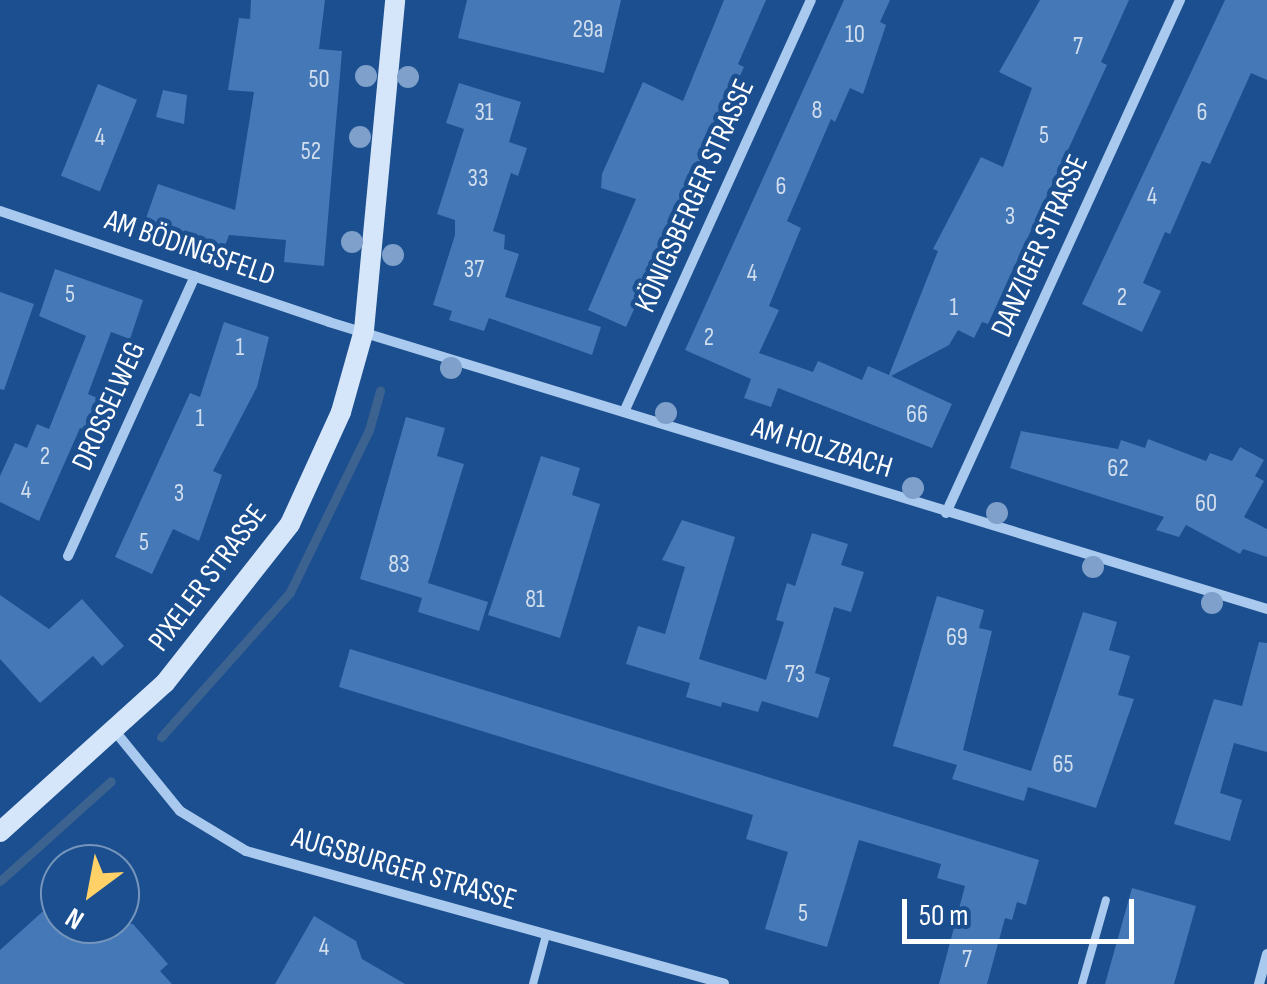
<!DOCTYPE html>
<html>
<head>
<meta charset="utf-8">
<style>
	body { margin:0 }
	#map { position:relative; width:1267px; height:984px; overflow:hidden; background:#1b4f8f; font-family:"Sofia Sans Condensed",sans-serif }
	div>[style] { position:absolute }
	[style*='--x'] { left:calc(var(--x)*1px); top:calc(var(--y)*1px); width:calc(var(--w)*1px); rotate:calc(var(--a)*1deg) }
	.stream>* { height:9px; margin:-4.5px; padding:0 4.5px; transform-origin:4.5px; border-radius:4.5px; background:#3c6290 }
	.building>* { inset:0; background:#4478b7; transform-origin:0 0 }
	.service>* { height:8px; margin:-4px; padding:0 4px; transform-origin:4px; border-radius:4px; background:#a9c9ee }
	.minor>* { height:10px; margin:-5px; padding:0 5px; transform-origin:5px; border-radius:5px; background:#a9c9ee }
	.secondary>* { height:20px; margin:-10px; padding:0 10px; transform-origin:10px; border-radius:10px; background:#d6e6fa }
	.trees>* { width:22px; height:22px; margin:-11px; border-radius:50%; background:#7ea0ca }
	span { translate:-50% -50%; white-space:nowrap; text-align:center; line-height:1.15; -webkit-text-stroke:9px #1b4f8f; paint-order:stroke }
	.number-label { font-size:25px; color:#d0dded }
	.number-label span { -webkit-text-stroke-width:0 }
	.street-label { font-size:30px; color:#fff }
	.north { position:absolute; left:40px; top:844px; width:100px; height:100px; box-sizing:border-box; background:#1b4f8f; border:2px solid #7695bc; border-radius:50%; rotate:212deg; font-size:28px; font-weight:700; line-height:40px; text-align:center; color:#fff }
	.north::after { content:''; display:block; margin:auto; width:35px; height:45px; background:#ffd166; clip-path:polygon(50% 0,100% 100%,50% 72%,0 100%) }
	.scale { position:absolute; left:902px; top:899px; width:232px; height:45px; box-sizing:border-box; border:5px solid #fff; border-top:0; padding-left:12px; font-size:30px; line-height:35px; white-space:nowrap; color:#fff; -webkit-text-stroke:8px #1b4f8f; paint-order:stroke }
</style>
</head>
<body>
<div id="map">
	<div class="stream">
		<div style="--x:161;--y:737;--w:194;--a:-48.3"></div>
		<div style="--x:290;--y:592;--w:180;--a:-64"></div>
		<div style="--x:369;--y:430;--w:41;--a:-74.2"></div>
		<div style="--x:0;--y:881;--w:149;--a:-42"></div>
	</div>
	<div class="building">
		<div style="clip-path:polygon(251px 0,325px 0,319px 49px,342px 51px,324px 266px,284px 262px,286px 240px,229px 235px,223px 251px,144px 224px,158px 184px,235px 210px,254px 92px,228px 90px,239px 18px,250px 19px)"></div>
		<div style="clip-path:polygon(467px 0,621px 0,604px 73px,458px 38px)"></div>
		<div style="clip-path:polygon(724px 0,766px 0,738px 64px,744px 67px,626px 327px,588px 310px,636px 199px,601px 188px,602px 174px,643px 82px,683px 101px)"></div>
		<div style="clip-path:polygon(844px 0,890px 0,880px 22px,886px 25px,863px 94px,850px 88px,835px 122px,831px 119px,787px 221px,801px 228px,769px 306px,779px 310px,759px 353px,813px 372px,818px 361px,862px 380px,868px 366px,889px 375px,938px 251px,933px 249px,981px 157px,1003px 167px,1032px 88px,999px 72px,1040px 0,1129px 0,1101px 62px,1107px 65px,988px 324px,982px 322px,974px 338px,958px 330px,949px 345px,891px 376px,952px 404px,932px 448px,778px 388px,771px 407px,744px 398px,751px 379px,685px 350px)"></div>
		<div style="clip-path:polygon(1225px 0,1267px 0,1267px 80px,1251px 73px,1210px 164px,1202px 161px,1170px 234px,1165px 232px,1143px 283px,1161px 291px,1142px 332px,1082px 304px)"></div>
		<div style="clip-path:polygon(459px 83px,521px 102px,509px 142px,527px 148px,518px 176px,511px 173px,493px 231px,505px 235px,504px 249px,519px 254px,505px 297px,601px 327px,592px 355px,489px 318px,484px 331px,449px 320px,452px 311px,433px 305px,455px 235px,455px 220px,437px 214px,464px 129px,446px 123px)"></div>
		<div style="left:98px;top:84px;width:42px;height:99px;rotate:22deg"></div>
		<div style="clip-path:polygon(163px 90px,187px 95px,184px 124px,156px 117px)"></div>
		<div style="clip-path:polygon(55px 269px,143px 300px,130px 339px,111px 332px,88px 394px,107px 402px,95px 435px,80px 428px,39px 521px,0 502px,0 476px,15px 443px,27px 448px,37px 424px,49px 429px,86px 336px,39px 316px)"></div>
		<div style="clip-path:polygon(0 292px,34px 304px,4px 390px,0 389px)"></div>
		<div style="clip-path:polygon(224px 322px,269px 337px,257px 387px,213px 471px,222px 475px,199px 541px,173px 529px,152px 574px,115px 557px,190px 393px,200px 397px)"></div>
		<div style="clip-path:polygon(406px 417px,445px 428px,437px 456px,464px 464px,428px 583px,488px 602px,479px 631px,418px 612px,422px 598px,360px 579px)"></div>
		<div style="clip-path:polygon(1021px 431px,1118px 449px,1121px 440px,1145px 448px,1148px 439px,1206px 461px,1210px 453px,1232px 461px,1240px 447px,1264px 460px,1255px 476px,1264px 481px,1244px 517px,1267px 529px,1267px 557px,1243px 549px,1240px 554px,1186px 525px,1179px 537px,1156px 530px,1164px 517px,1010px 468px)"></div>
		<div style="clip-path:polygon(541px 456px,580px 468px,572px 495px,600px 504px,560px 638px,488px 615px)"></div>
		<div style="clip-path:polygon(682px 520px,735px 537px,699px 659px,766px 680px,784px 622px,776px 620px,787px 583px,795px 586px,812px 533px,848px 544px,841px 565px,864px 572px,851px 612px,834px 607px,815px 673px,830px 678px,818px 718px,762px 701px,758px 712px,722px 702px,721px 707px,686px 697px,690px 683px,626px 664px,638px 626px,665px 634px,685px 567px,662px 560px)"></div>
		<div style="clip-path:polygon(0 595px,49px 629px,82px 599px,124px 646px,102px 666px,93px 656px,40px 703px,0 659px)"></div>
		<div style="clip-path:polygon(937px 596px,984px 610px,979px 628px,992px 631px,963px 750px,1031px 771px,1083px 612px,1117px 622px,1109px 650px,1130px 656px,1118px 695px,1134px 699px,1096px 808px,1028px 787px,1024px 801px,952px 779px,957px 765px,893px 746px)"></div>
		<div style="clip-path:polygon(1259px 642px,1267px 643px,1267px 752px,1234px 743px,1220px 793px,1242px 800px,1230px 841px,1174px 824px,1214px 699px,1242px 706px)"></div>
		<div style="clip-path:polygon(350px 649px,1039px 860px,1026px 905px,1017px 902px,1012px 920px,1005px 918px,987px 984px,939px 984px,965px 886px,937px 878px,941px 864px,859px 840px,827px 947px,765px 929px,788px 852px,746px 839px,753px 815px,339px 687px)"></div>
		<div style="clip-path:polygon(1132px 888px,1196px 906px,1174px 984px,1105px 984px)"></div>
		<div style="clip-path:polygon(60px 896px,60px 924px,133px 924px,168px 964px,160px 971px,172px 984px,0 984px,0 950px)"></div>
		<div style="clip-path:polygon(314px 916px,356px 941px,362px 959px,405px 984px,275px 984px)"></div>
	</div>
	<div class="service">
		<div style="--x:533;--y:984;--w:51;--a:-75.1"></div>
		<div style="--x:1082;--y:984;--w:87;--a:-74.1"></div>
	</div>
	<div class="minor">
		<div style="--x:0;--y:211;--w:347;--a:18.6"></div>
		<div style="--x:329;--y:322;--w:981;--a:17.01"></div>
		<div style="--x:624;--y:412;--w:452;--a:-65.6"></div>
		<div style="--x:946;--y:513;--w:564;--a:-65.48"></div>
		<div style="--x:68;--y:556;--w:307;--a:-65.6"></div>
		<div style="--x:114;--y:730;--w:104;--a:50.8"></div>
		<div style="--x:180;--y:811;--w:77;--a:31.2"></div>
		<div style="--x:246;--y:851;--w:496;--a:15.5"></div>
		<div style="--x:1259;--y:984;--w:31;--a:-75"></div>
	</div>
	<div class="secondary">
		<div style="--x:0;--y:832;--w:222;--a:-42.1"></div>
		<div style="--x:165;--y:683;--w:202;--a:-51.8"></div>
		<div style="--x:290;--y:524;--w:123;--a:-65.5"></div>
		<div style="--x:341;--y:412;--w:85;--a:-74.3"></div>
		<div style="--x:364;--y:330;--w:331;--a:-84.6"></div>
	</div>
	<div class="trees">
		<div style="left:366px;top:76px"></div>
		<div style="left:408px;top:77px"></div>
		<div style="left:360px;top:137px"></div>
		<div style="left:352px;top:242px"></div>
		<div style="left:393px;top:255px"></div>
		<div style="left:451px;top:368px"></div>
		<div style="left:666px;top:413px"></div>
		<div style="left:913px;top:488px"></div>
		<div style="left:997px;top:513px"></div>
		<div style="left:1093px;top:567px"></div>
		<div style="left:1212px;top:603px"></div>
	</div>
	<div class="number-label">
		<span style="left:588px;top:30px">29a</span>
		<span style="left:855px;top:35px">10</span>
		<span style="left:1078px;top:47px">7</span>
		<span style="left:319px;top:80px">50</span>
		<span style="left:817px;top:111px">8</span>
		<span style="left:484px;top:113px">31</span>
		<span style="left:1202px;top:113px">6</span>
		<span style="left:1044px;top:136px">5</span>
		<span style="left:100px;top:138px">4</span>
		<span style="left:311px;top:152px">52</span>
		<span style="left:478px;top:179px">33</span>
		<span style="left:781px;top:187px">6</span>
		<span style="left:1152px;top:197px">4</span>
		<span style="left:1010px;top:217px">3</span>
		<span style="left:474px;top:270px">37</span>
		<span style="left:752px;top:274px">4</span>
		<span style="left:70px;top:295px">5</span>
		<span style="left:1122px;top:298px">2</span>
		<span style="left:954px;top:308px">1</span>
		<span style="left:709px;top:338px">2</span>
		<span style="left:240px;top:348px">1</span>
		<span style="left:917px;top:415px">66</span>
		<span style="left:200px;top:419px">1</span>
		<span style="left:45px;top:457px">2</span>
		<span style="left:1118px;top:469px">62</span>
		<span style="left:26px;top:491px">4</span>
		<span style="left:179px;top:494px">3</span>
		<span style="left:1206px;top:504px">60</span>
		<span style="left:144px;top:543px">5</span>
		<span style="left:399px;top:565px">83</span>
		<span style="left:535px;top:600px">81</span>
		<span style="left:957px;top:638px">69</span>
		<span style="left:795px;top:675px">73</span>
		<span style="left:1063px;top:765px">65</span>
		<span style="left:803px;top:914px">5</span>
		<span style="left:324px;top:948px">4</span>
		<span style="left:967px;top:960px">7</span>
	</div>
	<div class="street-label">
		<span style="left:695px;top:196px;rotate:-66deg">KÖNIGSBERGER STRASSE</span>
		<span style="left:1040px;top:246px;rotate:-66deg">DANZIGER STRASSE</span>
		<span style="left:190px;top:248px;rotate:19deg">AM BÖDINGSFELD</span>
		<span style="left:109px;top:406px;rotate:-66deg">DROSSELWEG</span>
		<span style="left:822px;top:448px;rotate:17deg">AM HOLZBACH</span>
		<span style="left:208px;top:578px;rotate:-53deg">PIXELER STRASSE</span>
		<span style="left:404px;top:869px;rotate:16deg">AUGSBURGER STRASSE</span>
	</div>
	<div class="north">N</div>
	<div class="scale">50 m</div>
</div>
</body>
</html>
